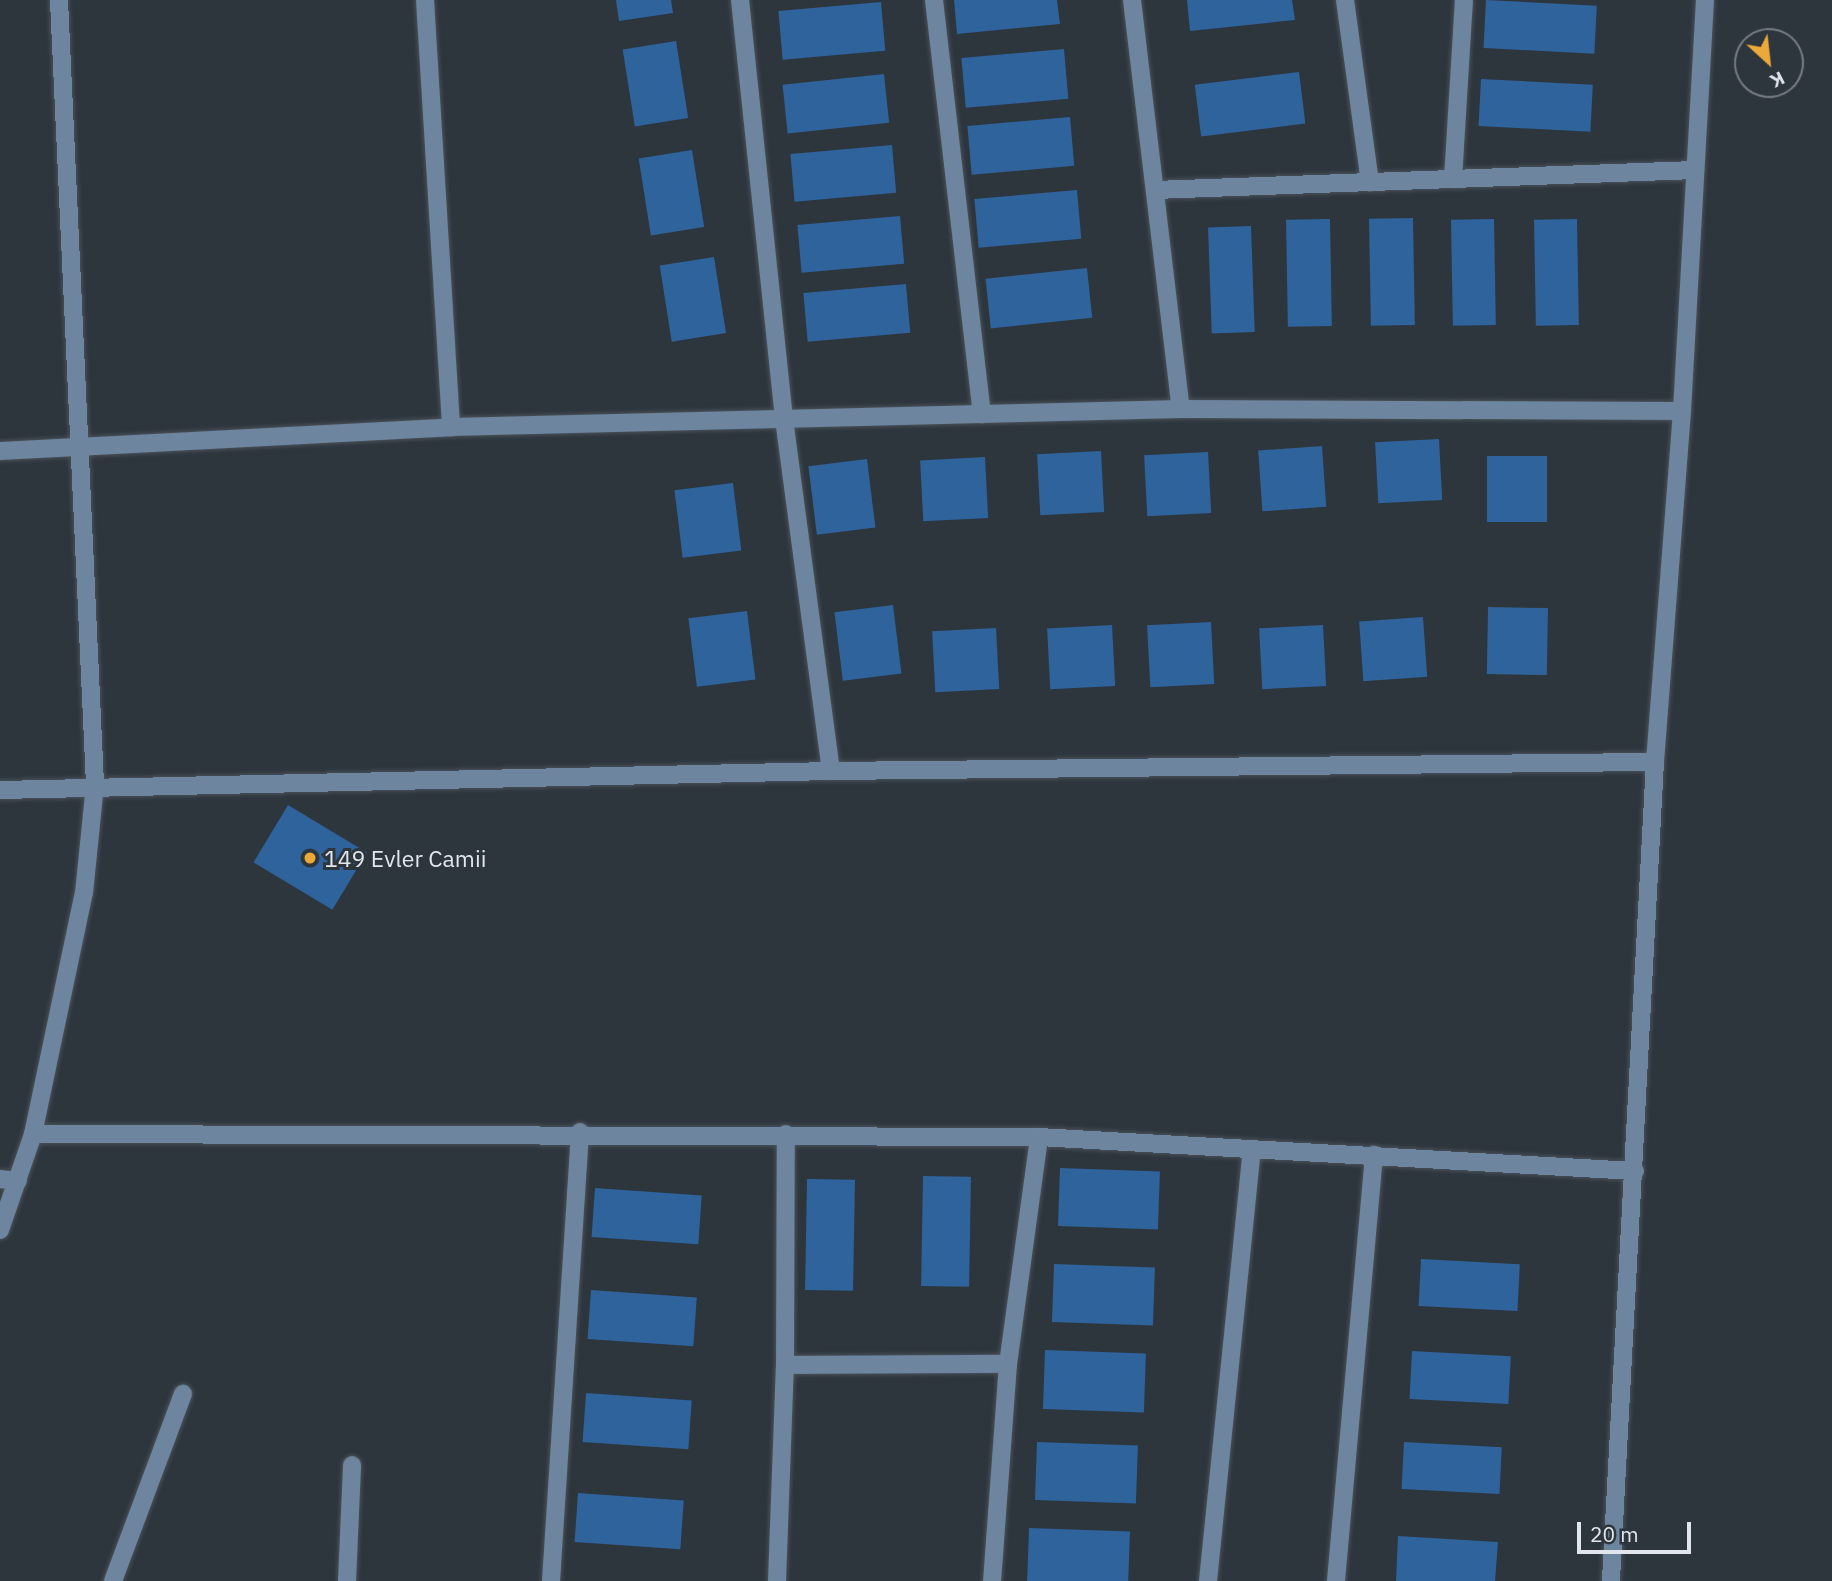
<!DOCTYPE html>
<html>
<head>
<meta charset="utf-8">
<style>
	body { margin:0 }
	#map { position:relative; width:1832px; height:1581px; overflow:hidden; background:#2d353d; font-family:"IBM Plex Sans",sans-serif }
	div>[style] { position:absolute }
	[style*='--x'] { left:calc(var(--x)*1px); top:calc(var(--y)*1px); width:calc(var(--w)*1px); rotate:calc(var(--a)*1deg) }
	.building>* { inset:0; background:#2f639b; transform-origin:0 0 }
	.roads { filter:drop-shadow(0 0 2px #4a5159) drop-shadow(0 0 2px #4a5159) }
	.minor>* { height:18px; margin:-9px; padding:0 9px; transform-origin:9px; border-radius:9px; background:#6e859f }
	.dots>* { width:19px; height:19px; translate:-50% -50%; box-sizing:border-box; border:4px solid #2d353d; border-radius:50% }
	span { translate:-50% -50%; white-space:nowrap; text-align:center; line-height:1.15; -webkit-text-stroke:6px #2d353d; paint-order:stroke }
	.poi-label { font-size:23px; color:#e1e6ec }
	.left { translate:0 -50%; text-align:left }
	.north { position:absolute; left:1734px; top:28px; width:70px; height:70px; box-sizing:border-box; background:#2d353d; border:2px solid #757c83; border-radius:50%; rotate:153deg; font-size:19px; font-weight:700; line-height:28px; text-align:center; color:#e1e6ec }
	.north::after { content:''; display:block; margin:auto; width:24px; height:32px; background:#eca93a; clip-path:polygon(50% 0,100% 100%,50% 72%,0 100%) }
	.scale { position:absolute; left:1577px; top:1522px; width:114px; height:32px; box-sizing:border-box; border:4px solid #e1e6ec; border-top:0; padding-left:9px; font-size:21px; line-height:24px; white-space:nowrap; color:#e1e6ec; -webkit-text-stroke:5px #2d353d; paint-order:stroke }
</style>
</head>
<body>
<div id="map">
	<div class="building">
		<div style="clip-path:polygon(616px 0,671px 0,673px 13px,619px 21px)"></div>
		<div style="clip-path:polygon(954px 0,1057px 0,1060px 24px,957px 34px)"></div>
		<div style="clip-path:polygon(1187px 0,1292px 0,1295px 20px,1190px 31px)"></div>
		<div style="left:1486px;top:0;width:111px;height:48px;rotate:3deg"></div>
		<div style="left:881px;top:2px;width:49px;height:103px;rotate:85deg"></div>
		<div style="left:676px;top:41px;width:78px;height:54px;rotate:81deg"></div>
		<div style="left:1064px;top:49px;width:50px;height:103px;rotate:85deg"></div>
		<div style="left:1299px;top:72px;width:52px;height:105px;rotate:83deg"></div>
		<div style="left:884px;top:74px;width:49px;height:102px;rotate:84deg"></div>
		<div style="left:1481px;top:79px;width:112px;height:47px;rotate:3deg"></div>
		<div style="left:1070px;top:117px;width:49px;height:103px;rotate:85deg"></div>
		<div style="left:892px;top:145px;width:48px;height:102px;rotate:85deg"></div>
		<div style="left:692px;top:150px;width:78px;height:54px;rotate:81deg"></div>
		<div style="left:1077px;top:190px;width:49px;height:103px;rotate:85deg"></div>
		<div style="left:900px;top:216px;width:48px;height:103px;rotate:85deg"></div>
		<div style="left:1413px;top:218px;width:107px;height:44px;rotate:89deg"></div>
		<div style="left:1330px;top:219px;width:107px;height:44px;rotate:89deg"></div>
		<div style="left:1494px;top:219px;width:106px;height:43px;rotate:89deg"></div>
		<div style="left:1577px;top:219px;width:106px;height:43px;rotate:89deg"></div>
		<div style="left:1251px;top:226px;width:106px;height:43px;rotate:88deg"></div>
		<div style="left:714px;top:257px;width:77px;height:55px;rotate:81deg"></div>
		<div style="left:1087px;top:268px;width:50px;height:102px;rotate:84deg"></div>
		<div style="left:906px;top:284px;width:49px;height:103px;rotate:85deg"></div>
		<div style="left:1439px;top:439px;width:61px;height:64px;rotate:87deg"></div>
		<div style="left:1322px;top:446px;width:61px;height:64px;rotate:86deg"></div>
		<div style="left:1101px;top:451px;width:61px;height:64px;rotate:87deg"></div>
		<div style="left:1208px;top:452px;width:61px;height:64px;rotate:87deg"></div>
		<div style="left:1487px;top:456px;width:60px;height:66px"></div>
		<div style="left:985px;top:457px;width:61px;height:65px;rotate:87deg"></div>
		<div style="left:867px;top:459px;width:69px;height:59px;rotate:83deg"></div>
		<div style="left:733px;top:483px;width:68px;height:59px;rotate:83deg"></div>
		<div style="left:893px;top:605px;width:69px;height:59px;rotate:83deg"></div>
		<div style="left:1488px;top:607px;width:60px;height:67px;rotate:1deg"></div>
		<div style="left:747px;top:611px;width:69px;height:59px;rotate:83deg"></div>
		<div style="left:1423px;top:617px;width:60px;height:64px;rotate:86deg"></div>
		<div style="left:1211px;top:622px;width:62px;height:64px;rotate:87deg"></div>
		<div style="left:1112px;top:625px;width:61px;height:65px;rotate:87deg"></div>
		<div style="left:1323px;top:625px;width:61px;height:64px;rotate:87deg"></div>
		<div style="left:996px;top:628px;width:61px;height:64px;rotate:87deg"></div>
		<div style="left:288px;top:805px;width:92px;height:67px;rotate:31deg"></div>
		<div style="left:1060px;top:1168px;width:100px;height:58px;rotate:2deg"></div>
		<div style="left:923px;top:1176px;width:48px;height:110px;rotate:1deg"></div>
		<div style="left:807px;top:1179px;width:48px;height:111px;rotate:1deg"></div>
		<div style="left:595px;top:1188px;width:107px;height:49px;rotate:4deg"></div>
		<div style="left:1421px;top:1259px;width:99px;height:47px;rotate:3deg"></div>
		<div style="left:1054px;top:1264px;width:101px;height:58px;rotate:2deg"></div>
		<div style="left:591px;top:1290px;width:106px;height:49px;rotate:4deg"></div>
		<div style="left:1045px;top:1350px;width:101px;height:59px;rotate:2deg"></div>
		<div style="left:1412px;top:1351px;width:99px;height:48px;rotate:3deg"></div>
		<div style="left:586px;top:1393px;width:106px;height:49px;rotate:4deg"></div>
		<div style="left:1037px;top:1442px;width:101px;height:58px;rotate:2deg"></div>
		<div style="left:1404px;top:1442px;width:98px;height:47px;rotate:3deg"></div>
		<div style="left:578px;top:1493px;width:106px;height:49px;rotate:4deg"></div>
		<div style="left:1029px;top:1528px;width:101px;height:53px;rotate:2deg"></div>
		<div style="clip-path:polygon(1398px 1536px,1498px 1542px,1495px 1581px,1396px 1581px)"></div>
	</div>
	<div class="roads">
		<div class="minor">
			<div style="--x:425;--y:0;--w:428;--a:86.5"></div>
			<div style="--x:740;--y:0;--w:421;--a:84"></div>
			<div style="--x:784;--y:419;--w:355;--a:82.4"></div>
			<div style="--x:934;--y:0;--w:417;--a:83.4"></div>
			<div style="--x:1132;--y:0;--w:412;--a:83.2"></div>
			<div style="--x:1345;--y:0;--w:184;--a:82.2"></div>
			<div style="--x:1453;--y:179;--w:179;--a:-86.5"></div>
			<div style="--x:1155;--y:190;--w:540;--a:-2.12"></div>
			<div style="--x:1682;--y:411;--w:412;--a:-86.8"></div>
			<div style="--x:0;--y:451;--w:452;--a:-3"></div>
			<div style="--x:451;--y:427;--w:730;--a:-1.41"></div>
			<div style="--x:1181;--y:409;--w:501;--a:0.23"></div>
			<div style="--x:1682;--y:411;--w:352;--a:94.4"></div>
			<div style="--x:1655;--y:762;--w:820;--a:93.08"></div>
			<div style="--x:0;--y:790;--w:831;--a:-1.31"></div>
			<div style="--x:831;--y:771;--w:824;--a:-0.63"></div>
			<div style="--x:33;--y:1134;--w:1006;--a:0.17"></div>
			<div style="--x:1039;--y:1137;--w:597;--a:3.27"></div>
			<div style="--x:0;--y:1179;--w:18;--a:6"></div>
			<div style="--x:0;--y:1230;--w:102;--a:-71"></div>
			<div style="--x:33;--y:1134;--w:246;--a:-78.1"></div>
			<div style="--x:84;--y:893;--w:110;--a:-84.2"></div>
			<div style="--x:95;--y:784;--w:785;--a:-92.63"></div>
			<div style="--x:1008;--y:1364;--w:229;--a:-82.2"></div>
			<div style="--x:785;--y:1365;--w:231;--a:-89.8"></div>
			<div style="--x:113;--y:1581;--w:200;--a:-69.5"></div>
			<div style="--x:347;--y:1581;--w:116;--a:-87.5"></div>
			<div style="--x:551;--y:1581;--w:450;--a:-86.3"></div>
			<div style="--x:777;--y:1581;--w:216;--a:-87.9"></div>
			<div style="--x:785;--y:1365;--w:223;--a:-0.3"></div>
			<div style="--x:1008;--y:1364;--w:218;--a:94.2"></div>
			<div style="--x:1208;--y:1581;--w:434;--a:-84.2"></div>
			<div style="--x:1336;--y:1581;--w:428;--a:-84.9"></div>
		</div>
	</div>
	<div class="dots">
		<div style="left:310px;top:858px;background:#eca93a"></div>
	</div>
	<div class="poi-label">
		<span class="left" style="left:324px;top:858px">149 Evler Camii</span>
	</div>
	<div class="north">K</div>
	<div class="scale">20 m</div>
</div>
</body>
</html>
